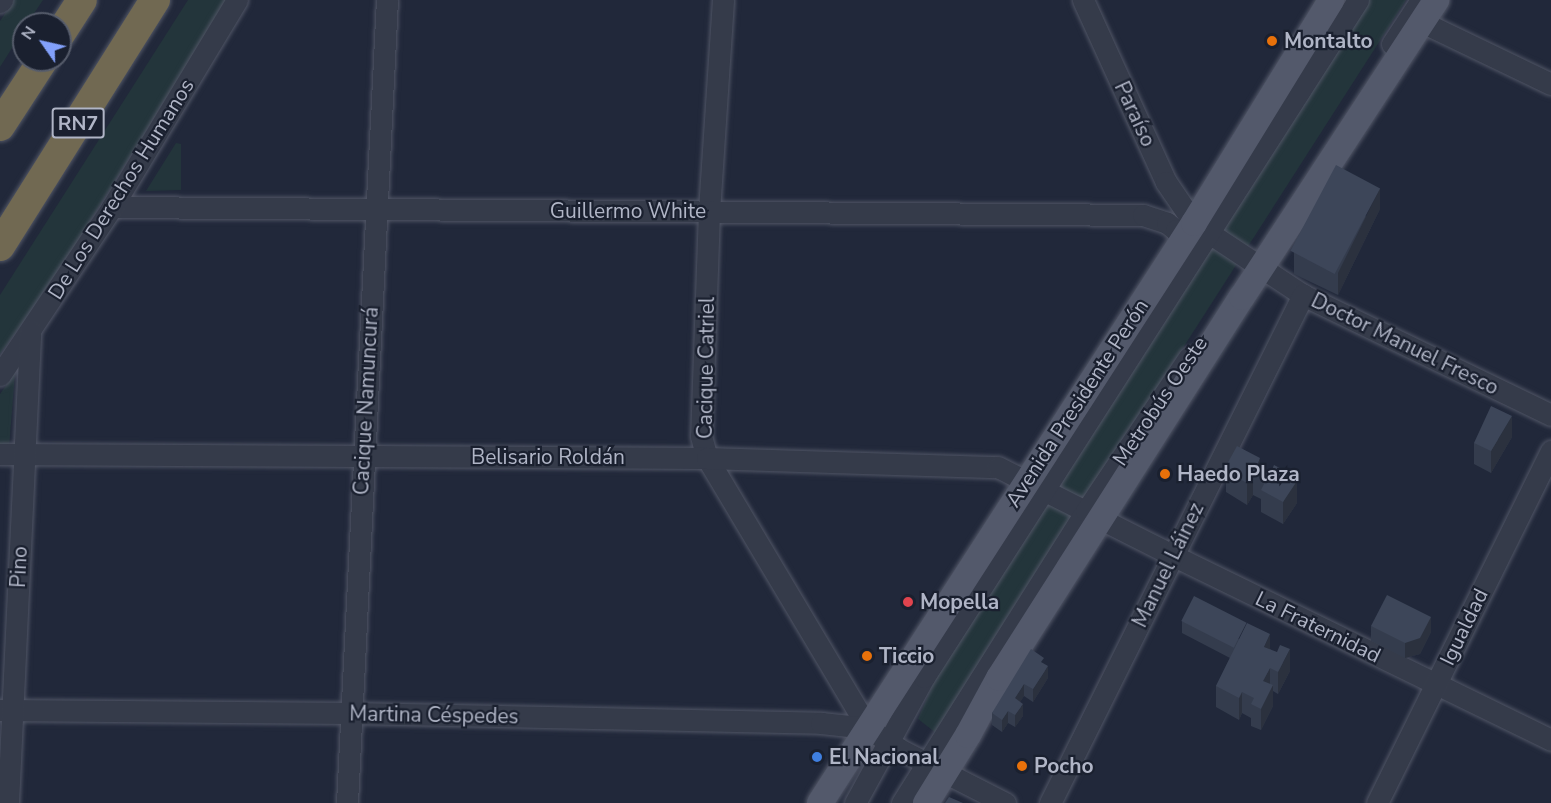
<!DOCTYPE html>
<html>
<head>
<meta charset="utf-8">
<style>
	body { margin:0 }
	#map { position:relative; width:1551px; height:803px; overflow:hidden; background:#21283a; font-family:"Nunito Sans",sans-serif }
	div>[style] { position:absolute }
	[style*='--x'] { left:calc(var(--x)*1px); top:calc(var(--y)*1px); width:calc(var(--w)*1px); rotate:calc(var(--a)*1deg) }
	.green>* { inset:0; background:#23353b }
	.roads { filter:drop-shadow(0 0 2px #505565) drop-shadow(0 0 2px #505565) }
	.minor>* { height:21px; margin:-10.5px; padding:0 10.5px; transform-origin:10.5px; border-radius:10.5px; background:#353b4a }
	.major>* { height:26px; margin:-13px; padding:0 13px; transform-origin:13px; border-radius:13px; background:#53596b }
	.highway>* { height:30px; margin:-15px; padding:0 15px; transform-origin:15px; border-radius:15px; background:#716952 }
	.wall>* { inset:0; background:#343c4d }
	.shaded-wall>* { inset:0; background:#2b313e }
	.building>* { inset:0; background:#3d4659; transform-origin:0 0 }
	.dots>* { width:16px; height:16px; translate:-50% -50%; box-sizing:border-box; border:3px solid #1a202f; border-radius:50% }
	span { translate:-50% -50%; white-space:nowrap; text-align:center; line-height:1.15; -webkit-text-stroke:4.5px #1a202f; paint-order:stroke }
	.shield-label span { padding:2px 4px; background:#1a202f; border:2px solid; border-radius:4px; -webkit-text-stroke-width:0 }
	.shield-label { font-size:20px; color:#b0b5c6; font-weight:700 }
	.poi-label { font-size:21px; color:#b0b5c6; font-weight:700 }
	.left { translate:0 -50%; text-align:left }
	.street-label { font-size:21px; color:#b0b5c6 }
	.north { position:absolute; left:12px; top:12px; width:60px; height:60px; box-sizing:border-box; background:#1a202f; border:2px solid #565c6b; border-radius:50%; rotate:304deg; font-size:16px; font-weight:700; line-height:24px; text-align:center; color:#b0b5c6 }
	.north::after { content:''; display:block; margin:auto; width:21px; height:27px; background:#82a0fa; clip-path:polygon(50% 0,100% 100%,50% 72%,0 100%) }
</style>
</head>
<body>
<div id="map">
	<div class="green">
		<div style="clip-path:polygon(14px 0,43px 0,27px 24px,24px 24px,24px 29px,0 67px,0 21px)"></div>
		<div style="clip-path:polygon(188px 0,227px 0,53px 281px,0 354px,0 295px)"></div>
		<div style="clip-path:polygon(1369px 0,1406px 0,936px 733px,918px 719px,938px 672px)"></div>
		<div style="clip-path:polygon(176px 143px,181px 144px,181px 190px,146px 191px)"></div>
		<div style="clip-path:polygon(15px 373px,9px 448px,0 447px,0 394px)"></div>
	</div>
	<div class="roads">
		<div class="minor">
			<div style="--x:723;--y:0;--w:211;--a:93.8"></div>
			<div style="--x:709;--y:211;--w:225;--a:92"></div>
			<div style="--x:701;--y:436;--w:23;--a:75"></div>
			<div style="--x:707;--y:458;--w:314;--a:59.2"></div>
			<div style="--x:868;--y:728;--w:37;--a:34"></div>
			<div style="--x:899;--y:749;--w:119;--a:27"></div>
			<div style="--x:1083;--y:0;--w:200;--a:65.5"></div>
			<div style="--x:1166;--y:182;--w:50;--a:55.7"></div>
			<div style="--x:1194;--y:223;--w:131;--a:33.4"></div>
			<div style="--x:1303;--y:295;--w:276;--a:25.8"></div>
			<div style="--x:0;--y:2;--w:3;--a:-45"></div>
			<div style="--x:1422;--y:22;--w:143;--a:25.7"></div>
			<div style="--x:1392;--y:44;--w:53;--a:-56.6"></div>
			<div style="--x:112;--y:207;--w:1031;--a:0.44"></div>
			<div style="--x:1143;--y:215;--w:25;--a:18"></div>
			<div style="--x:1167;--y:223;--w:11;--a:38"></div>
			<div style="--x:1176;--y:230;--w:13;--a:61"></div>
			<div style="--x:0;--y:375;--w:202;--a:-56.3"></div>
			<div style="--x:112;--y:207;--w:242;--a:-58.9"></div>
			<div style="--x:0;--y:454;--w:707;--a:0.32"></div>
			<div style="--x:707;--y:458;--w:291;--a:1.8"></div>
			<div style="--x:998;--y:467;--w:195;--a:26.8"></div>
			<div style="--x:1172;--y:555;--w:422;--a:26"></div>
			<div style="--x:0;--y:710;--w:352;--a:0.5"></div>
			<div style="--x:352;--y:713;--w:469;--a:1.2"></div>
			<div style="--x:821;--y:723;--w:47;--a:6.1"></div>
			<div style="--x:8;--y:803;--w:472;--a:-87.3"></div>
			<div style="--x:347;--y:803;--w:804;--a:-87.15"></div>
			<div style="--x:855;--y:803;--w:144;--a:-61.3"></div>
			<div style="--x:924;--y:677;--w:804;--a:-57.34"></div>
			<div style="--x:902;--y:803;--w:345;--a:-57.8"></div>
			<div style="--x:1086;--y:511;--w:185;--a:-56.2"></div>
			<div style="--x:1050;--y:803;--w:568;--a:-63.53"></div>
			<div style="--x:1377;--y:803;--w:393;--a:-63.7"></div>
		</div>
		<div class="major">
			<div style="--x:820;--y:803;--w:690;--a:-57.18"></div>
			<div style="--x:1194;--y:223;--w:262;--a:-58.4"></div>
			<div style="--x:926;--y:803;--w:80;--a:-58.3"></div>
			<div style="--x:968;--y:735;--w:65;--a:-61.5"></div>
			<div style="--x:999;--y:678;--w:452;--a:-57.5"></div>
			<div style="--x:1242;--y:297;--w:355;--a:-56.8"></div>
		</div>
		<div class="highway">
			<div style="--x:60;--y:34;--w:40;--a:-57.1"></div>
			<div style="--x:0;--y:126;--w:79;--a:-56.9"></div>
			<div style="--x:0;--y:246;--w:291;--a:-57.8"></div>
		</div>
	</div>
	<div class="wall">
		<div style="clip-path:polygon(1380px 209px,1338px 295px,1294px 274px,1294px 252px)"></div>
		<div style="clip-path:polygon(1512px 437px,1491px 473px,1474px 464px,1474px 443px)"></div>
		<div style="clip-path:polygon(1226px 466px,1260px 468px,1270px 474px,1295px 480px,1297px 503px,1283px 524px,1261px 512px,1261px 499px,1253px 495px,1247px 505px,1226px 492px)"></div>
		<div style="clip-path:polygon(1182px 621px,1270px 649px,1290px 671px,1278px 694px,1273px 691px,1273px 706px,1261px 730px,1251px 726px,1251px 718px,1242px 713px,1239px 720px,1216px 707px,1216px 686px,1230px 658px,1182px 633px)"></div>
		<div style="clip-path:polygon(1371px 626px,1431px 632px,1420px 654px,1405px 658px,1371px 641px)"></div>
		<div style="clip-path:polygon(1044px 664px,1048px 678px,1033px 702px,1024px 696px,1020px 702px,1023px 716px,1015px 727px,1008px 723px,1002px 732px,992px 725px,992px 713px)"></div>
	</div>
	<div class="shaded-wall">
		<div style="clip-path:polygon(1380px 188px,1380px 209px,1338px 295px,1338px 273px)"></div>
		<div style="clip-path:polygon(1512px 416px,1512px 437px,1491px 473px,1491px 451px)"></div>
		<div style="clip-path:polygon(1260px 458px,1260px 477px,1257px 466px)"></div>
		<div style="clip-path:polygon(1253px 473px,1253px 495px,1247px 505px,1247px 483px)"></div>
		<div style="clip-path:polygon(1295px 476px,1295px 483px,1297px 481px,1297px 503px,1283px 524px,1283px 502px)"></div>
		<div style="clip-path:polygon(1431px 617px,1431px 632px,1420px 654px,1405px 658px,1405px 643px)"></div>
		<div style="clip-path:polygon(1270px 634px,1270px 656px,1264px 647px)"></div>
		<div style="clip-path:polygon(1290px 649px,1290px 671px,1278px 694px,1278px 672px)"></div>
		<div style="clip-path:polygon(1048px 666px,1048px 678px,1033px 702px,1033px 689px)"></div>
		<div style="clip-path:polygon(1270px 668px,1270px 690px,1273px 685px,1273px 706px,1261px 730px,1261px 709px,1263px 681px)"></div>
		<div style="clip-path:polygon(1024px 684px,1024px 696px,1015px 710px,1015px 698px)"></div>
		<div style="clip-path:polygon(1242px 692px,1242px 713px,1239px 720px,1239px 698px)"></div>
		<div style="clip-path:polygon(1023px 704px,1023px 716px,1015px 727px,1015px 715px)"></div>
		<div style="clip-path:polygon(1008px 711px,1008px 723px,1002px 732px,1002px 720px)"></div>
	</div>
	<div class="building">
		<div style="left:1336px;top:165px;width:50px;height:97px;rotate:28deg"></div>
		<div style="clip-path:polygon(1491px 406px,1512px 416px,1491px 451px,1474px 443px)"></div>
		<div style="clip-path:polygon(1237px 446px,1260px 458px,1257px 466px,1270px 474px,1274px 465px,1295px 476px,1294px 480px,1297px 481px,1283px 502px,1261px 490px,1266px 480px,1253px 473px,1247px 483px,1226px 471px,1226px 466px)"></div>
		<div style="clip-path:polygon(1387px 595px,1431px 617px,1420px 638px,1405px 643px,1371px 626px)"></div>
		<div style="left:1194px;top:596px;width:59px;height:28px;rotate:27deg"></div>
		<div style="clip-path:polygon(1247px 623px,1270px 634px,1264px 647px,1277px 652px,1280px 645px,1290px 649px,1278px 672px,1270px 668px,1263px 681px,1273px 685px,1261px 709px,1251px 704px,1254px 698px,1242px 692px,1239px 698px,1216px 686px)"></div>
		<div style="clip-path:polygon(1031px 649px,1044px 658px,1041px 662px,1048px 666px,1033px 689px,1024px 684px,1015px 698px,1023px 704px,1015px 715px,1008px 711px,1002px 720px,992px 713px)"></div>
		<div style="clip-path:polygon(949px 797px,963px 803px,945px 803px)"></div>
	</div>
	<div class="dots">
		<div style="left:1272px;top:41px;background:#e8710a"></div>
		<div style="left:1165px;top:474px;background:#e8710a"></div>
		<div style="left:908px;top:602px;background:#e0444e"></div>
		<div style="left:867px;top:656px;background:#e8710a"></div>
		<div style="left:817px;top:757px;background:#3f7fe0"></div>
		<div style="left:1022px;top:766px;background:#e8710a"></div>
	</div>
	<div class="shield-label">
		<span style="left:78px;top:123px">RN7</span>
	</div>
	<div class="poi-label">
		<span class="left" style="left:1284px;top:41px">Montalto</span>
		<span class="left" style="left:1177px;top:474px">Haedo Plaza</span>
		<span class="left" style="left:920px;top:602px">Mopella</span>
		<span class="left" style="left:879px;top:656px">Ticcio</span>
		<span class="left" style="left:829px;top:757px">El Nacional</span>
		<span class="left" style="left:1034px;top:766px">Pocho</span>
	</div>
	<div class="street-label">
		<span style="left:1135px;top:114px;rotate:65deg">Paraíso</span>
		<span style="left:121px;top:189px;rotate:-58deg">De Los Derechos Humanos</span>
		<span style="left:628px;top:211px">Guillermo White</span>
		<span style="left:1405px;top:344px;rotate:26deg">Doctor Manuel Fresco</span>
		<span style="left:706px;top:368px;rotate:-89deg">Cacique Catriel</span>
		<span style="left:366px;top:401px;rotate:-87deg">Cacique Namuncurá</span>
		<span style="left:1160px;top:401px;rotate:-56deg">Metrobús Oeste</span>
		<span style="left:1077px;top:403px;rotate:-57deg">Avenida Presidente Perón</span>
		<span style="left:548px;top:457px">Belisario Roldán</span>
		<span style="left:1168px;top:565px;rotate:-64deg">Manuel Láinez</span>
		<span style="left:19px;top:567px;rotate:-87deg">Pino</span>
		<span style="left:1318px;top:627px;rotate:26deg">La Fraternidad</span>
		<span style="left:1464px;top:627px;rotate:-64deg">Igualdad</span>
		<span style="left:434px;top:715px;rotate:1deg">Martina Céspedes</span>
	</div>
	<div class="north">N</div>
</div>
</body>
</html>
